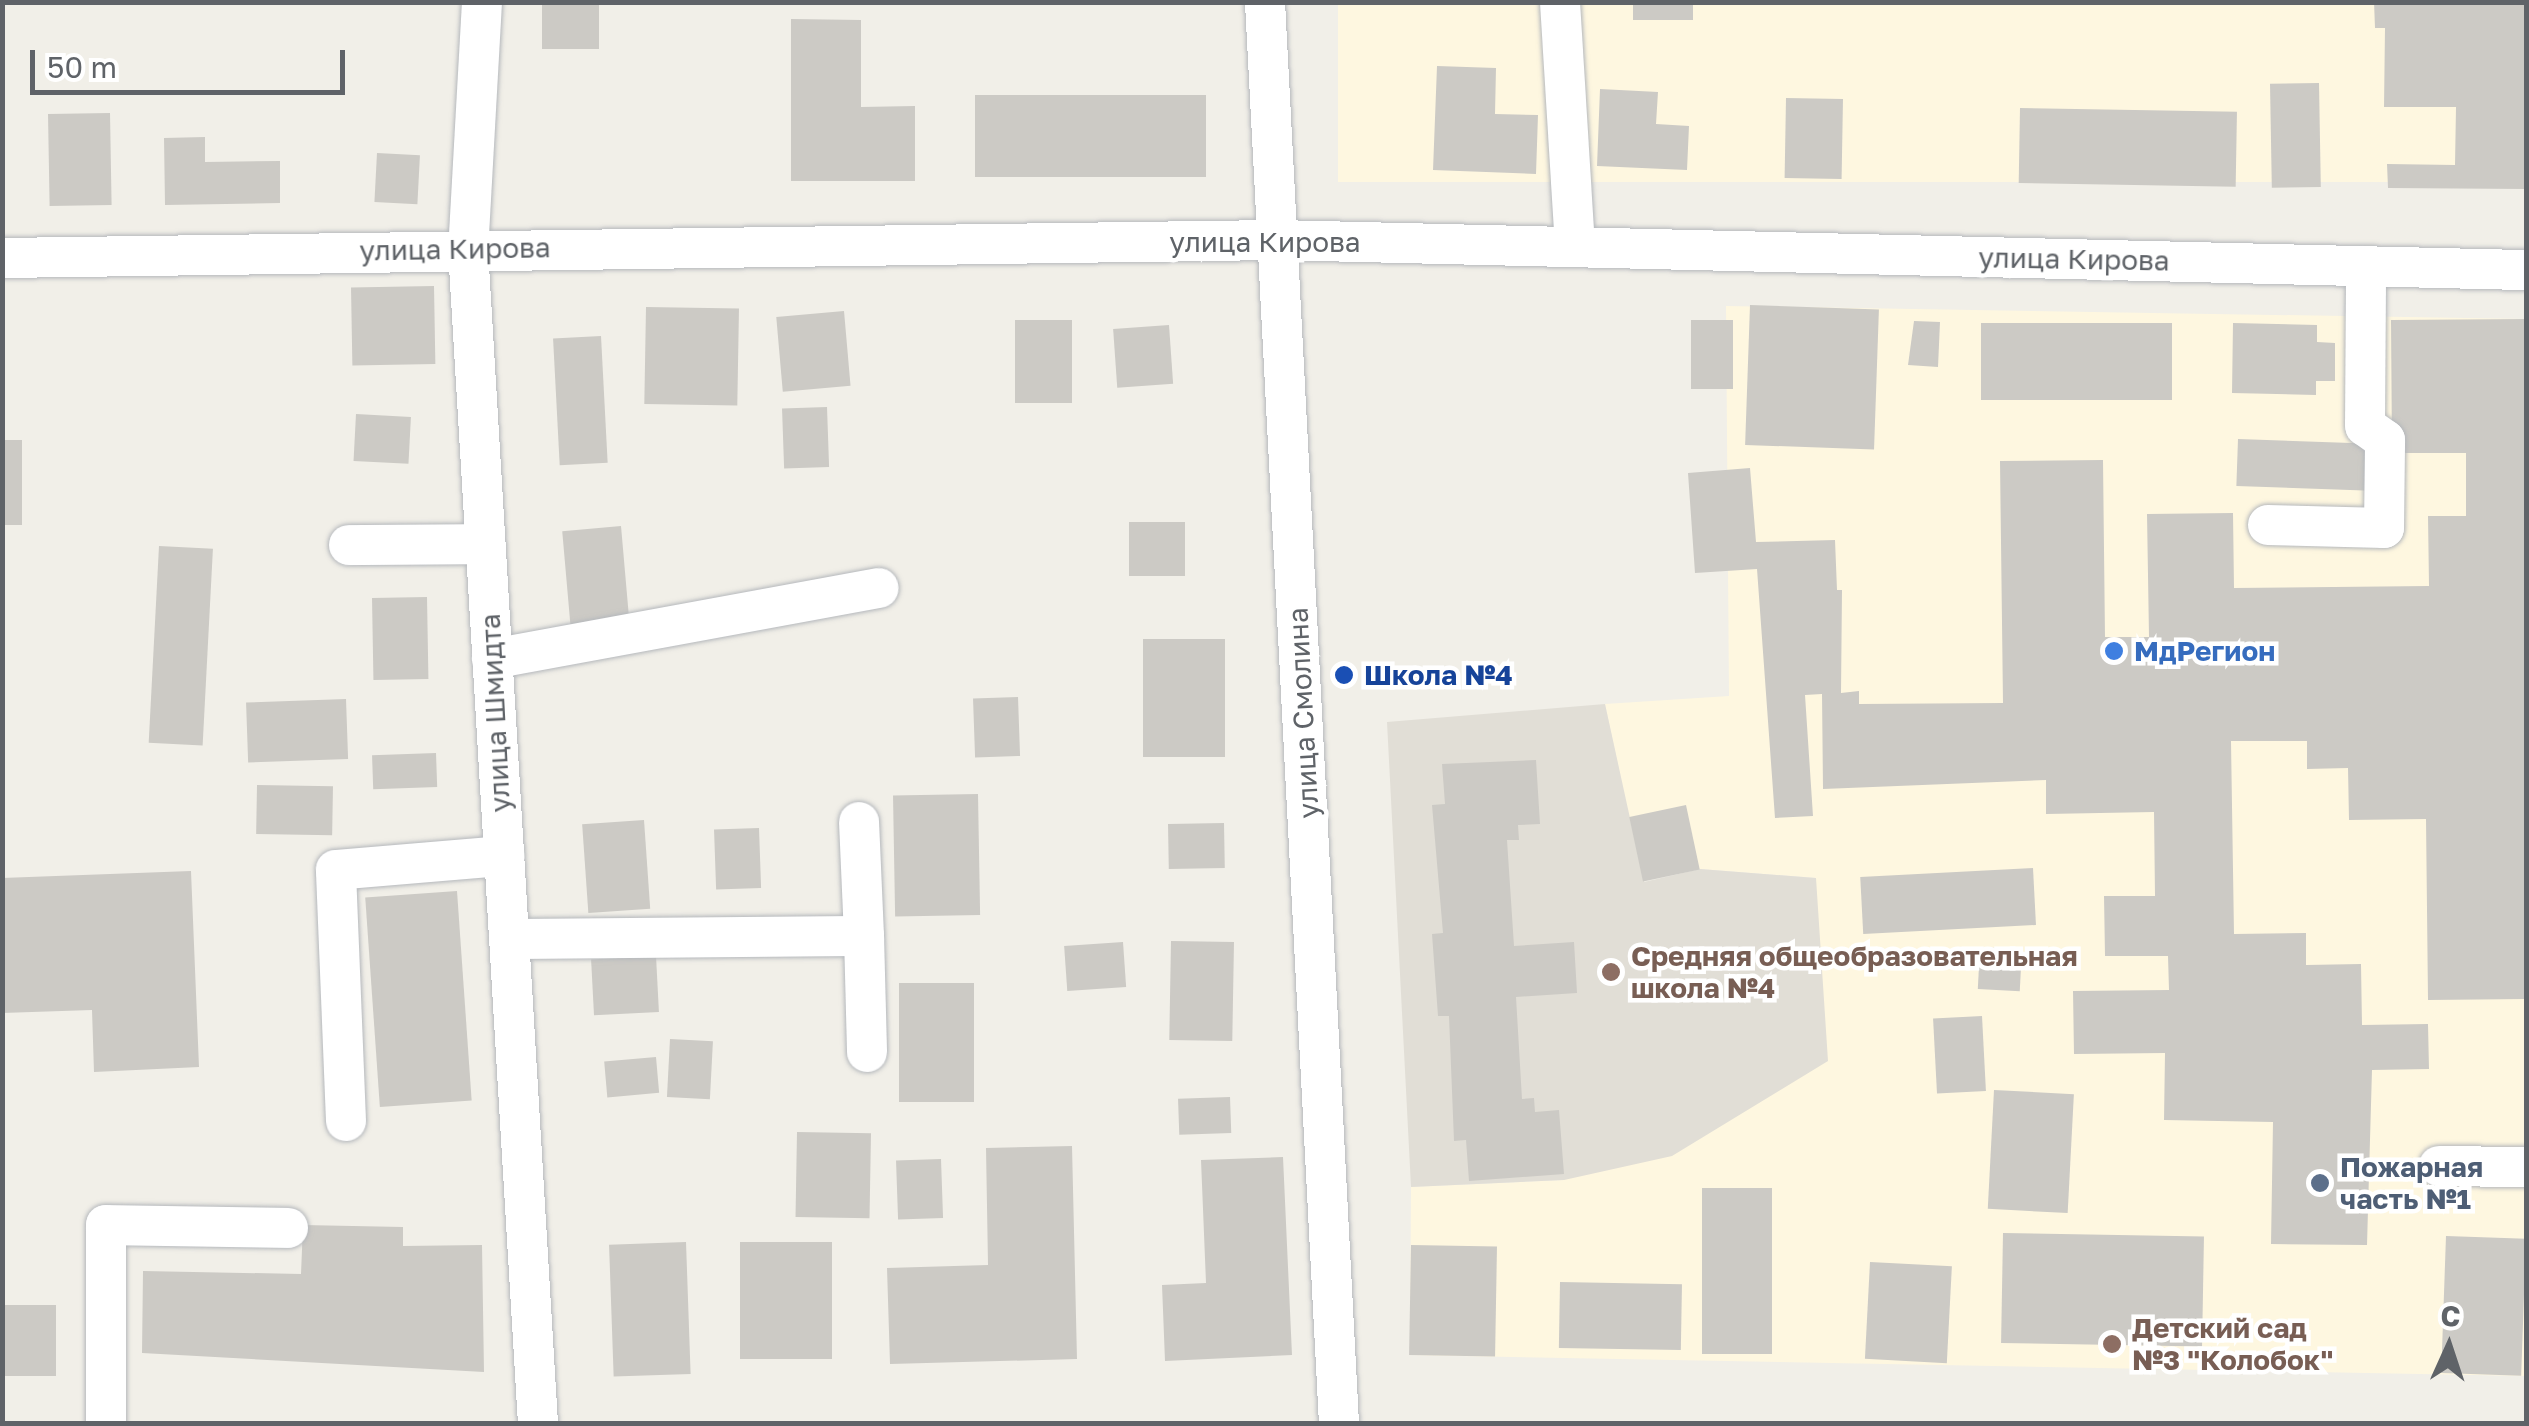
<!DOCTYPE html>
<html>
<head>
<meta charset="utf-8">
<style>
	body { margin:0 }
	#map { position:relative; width:2529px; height:1426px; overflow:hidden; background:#f1efe8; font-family:"Golos Text",sans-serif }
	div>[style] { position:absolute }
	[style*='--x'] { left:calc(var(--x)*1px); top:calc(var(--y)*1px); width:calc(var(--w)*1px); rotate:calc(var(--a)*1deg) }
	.commercial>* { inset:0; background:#fef7e0; transform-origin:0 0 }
	.education>* { inset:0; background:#e1ded6 }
	.building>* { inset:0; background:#cccac5; transform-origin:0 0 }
	.roads { filter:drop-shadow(0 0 2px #b5b8bc) drop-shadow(0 0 2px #b5b8bc) }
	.minor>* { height:40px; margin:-20px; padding:0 20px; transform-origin:20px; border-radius:20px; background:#fff }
	.dots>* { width:28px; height:28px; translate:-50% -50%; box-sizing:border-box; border:5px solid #fff; border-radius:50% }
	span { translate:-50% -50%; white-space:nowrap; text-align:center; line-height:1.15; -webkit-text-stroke:9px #fff; paint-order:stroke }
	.street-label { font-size:28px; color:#5f6368 }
	.shop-label { font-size:28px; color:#366cbe; font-weight:700 }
	.left { translate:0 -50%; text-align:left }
	.transit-label { font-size:28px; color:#164399; font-weight:700 }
	.education-label { font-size:28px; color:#785e54; font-weight:700 }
	.service-label { font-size:28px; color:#4e5e75; font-weight:700 }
	.frame { position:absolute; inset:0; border:5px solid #5f6368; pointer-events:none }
	.north { position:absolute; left:2399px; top:1296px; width:100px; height:100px; -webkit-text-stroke:8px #fff; paint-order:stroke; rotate:3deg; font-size:28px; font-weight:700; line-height:40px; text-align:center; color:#5f6368 }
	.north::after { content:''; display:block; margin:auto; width:35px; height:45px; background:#5f6368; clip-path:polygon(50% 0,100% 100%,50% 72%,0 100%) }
	.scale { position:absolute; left:30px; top:50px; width:315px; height:45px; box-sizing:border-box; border:5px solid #5f6368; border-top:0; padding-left:12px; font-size:30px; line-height:35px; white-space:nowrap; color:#5f6368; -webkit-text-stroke:8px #fff; paint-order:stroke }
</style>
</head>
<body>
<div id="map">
	<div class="commercial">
		<div style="left:1338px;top:3px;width:1188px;height:179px"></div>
		<div style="clip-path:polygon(1726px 306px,2526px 319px,2526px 1376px,1410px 1355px,1411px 1187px,1564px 1180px,1816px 878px,1700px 869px,1629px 818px,1605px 704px,1729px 696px)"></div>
	</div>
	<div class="education">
		<div style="clip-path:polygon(1605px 704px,1644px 882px,1700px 869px,1816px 878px,1828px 1061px,1672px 1156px,1564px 1180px,1411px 1187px,1387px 722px)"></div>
	</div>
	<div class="building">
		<div style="left:542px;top:2px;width:57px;height:47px"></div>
		<div style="left:1633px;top:2px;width:60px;height:18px"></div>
		<div style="clip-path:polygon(2374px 2px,2526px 2px,2526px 189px,2388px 188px,2387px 164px,2455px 165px,2456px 107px,2384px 107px,2385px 28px,2375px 28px)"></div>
		<div style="clip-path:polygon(791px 19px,861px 20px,861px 107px,915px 106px,915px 181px,791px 181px)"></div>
		<div style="clip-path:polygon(1437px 66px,1496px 68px,1495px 114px,1538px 115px,1536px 174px,1433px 170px)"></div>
		<div style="left:2319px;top:83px;width:104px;height:49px;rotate:89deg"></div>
		<div style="clip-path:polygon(1600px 89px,1658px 92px,1656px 124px,1689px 126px,1687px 170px,1597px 166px)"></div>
		<div style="left:1206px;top:95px;width:82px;height:231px;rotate:90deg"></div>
		<div style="left:1786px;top:98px;width:57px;height:80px;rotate:1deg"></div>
		<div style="left:2020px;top:108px;width:217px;height:75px;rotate:1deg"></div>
		<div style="left:110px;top:113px;width:92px;height:62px;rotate:89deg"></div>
		<div style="clip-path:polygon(205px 137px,205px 162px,280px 161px,280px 203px,165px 205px,164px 138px)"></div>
		<div style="left:377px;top:153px;width:43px;height:49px;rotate:3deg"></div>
		<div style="left:434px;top:286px;width:78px;height:83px;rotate:89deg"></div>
		<div style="left:1750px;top:305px;width:129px;height:140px;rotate:2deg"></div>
		<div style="left:646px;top:307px;width:93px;height:97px;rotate:1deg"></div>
		<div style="left:844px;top:311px;width:75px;height:68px;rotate:85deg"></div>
		<div style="clip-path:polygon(2526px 319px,2526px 999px,2428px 1000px,2426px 819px,2349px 820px,2348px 768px,2307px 769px,2307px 741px,2231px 741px,2234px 934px,2306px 933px,2306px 965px,2361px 964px,2362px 1025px,2428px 1024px,2429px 1069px,2372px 1070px,2367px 1245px,2271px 1244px,2273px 1122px,2164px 1120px,2165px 1053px,2074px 1054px,2073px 991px,2169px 990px,2168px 956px,2105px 956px,2104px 896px,2155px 896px,2154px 812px,2046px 814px,2046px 780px,1823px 789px,1822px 694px,1805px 695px,1813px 816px,1775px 818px,1757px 569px,1695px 573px,1688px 473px,1750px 468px,1756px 542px,1835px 540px,1837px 590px,1842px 590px,1841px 693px,1859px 691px,1859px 704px,2003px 703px,2000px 461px,2103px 460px,2105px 637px,2149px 637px,2147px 514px,2233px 513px,2234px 588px,2429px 586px,2428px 516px,2466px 516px,2466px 453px,2392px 453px,2391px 320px)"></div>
		<div style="left:1015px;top:320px;width:57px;height:83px"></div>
		<div style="left:1691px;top:320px;width:42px;height:69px"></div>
		<div style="clip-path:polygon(1914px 321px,1940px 322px,1938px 367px,1908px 365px)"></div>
		<div style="left:1981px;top:323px;width:191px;height:77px"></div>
		<div style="clip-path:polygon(2233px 323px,2317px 325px,2317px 342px,2335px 343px,2335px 381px,2316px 381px,2316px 395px,2232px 393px)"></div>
		<div style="left:1169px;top:325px;width:59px;height:56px;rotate:86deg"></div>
		<div style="left:601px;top:336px;width:127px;height:48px;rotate:87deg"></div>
		<div style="left:827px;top:407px;width:60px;height:45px;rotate:88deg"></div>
		<div style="left:356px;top:414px;width:55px;height:47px;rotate:3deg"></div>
		<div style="left:2238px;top:439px;width:135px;height:47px;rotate:2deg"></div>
		<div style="left:2px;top:440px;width:20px;height:85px"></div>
		<div style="left:1129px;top:522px;width:56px;height:54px"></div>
		<div style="left:621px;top:526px;width:96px;height:59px;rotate:85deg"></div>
		<div style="left:159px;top:546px;width:54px;height:197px;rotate:3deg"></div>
		<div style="left:427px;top:597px;width:82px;height:55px;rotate:89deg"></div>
		<div style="left:1225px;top:639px;width:118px;height:82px;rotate:90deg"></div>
		<div style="left:1018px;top:697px;width:59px;height:45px;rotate:88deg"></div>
		<div style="left:346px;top:699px;width:60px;height:100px;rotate:88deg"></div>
		<div style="left:436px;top:753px;width:34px;height:64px;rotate:88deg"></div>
		<div style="clip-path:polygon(1536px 760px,1540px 824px,1518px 825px,1519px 840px,1507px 840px,1514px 946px,1574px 942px,1577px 993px,1516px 997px,1522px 1099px,1534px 1098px,1535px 1112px,1559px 1110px,1564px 1174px,1469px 1181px,1466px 1140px,1454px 1141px,1449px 1016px,1438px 1016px,1432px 934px,1443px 933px,1432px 805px,1445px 804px,1442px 764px)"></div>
		<div style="left:257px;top:785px;width:76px;height:49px;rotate:1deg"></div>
		<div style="left:978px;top:794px;width:121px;height:85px;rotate:89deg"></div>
		<div style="left:1686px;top:805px;width:66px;height:58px;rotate:78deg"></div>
		<div style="left:644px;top:820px;width:89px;height:62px;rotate:86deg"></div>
		<div style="left:1224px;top:823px;width:45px;height:56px;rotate:89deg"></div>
		<div style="left:759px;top:828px;width:60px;height:45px;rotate:88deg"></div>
		<div style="left:2033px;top:868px;width:57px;height:173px;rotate:87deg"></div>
		<div style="clip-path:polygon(191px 871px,199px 1067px,94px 1072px,92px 1010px,2px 1013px,2px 878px)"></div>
		<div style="left:457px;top:891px;width:210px;height:92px;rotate:86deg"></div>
		<div style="left:1171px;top:941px;width:63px;height:99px;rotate:1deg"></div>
		<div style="left:1123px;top:942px;width:45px;height:59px;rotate:86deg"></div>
		<div style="left:1980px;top:947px;width:42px;height:42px;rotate:3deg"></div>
		<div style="left:656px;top:956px;width:56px;height:65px;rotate:87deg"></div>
		<div style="left:899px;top:983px;width:75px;height:119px"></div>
		<div style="left:1982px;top:1016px;width:75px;height:49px;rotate:87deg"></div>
		<div style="left:670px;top:1039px;width:43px;height:58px;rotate:3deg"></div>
		<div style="left:656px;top:1057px;width:36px;height:52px;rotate:85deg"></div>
		<div style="left:1994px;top:1090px;width:80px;height:119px;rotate:3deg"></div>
		<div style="left:1230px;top:1097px;width:36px;height:52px;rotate:88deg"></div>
		<div style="left:797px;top:1132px;width:74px;height:85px;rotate:1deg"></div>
		<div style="clip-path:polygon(1072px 1146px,1077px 1359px,890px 1364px,887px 1268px,988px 1265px,986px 1148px)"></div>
		<div style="clip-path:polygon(1283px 1157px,1292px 1355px,1165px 1361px,1162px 1285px,1206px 1283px,1201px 1160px)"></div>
		<div style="left:941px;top:1159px;width:59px;height:45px;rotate:88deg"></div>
		<div style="left:1702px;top:1188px;width:70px;height:166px"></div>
		<div style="clip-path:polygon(303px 1225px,403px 1227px,403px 1246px,482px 1245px,484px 1372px,142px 1353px,143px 1271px,301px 1274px)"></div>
		<div style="left:2003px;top:1233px;width:201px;height:110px;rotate:1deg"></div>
		<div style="left:2446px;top:1236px;width:80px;height:137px;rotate:2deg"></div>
		<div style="left:686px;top:1242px;width:132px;height:77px;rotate:88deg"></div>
		<div style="left:740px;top:1242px;width:92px;height:117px"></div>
		<div style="left:1411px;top:1245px;width:86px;height:110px;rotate:1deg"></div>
		<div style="left:1870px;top:1262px;width:82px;height:97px;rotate:3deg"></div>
		<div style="left:1560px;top:1282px;width:122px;height:66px;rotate:1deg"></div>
		<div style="left:2px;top:1305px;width:54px;height:71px"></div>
	</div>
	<div class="roads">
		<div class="minor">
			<div style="--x:482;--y:2;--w:247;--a:93.2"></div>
			<div style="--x:468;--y:249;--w:1177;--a:86.59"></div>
			<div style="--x:1265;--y:2;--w:1424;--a:87.02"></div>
			<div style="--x:1560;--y:2;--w:245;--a:86.5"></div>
			<div style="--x:2;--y:258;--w:1275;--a:-0.81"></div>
			<div style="--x:1277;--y:240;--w:1249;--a:1.38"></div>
			<div style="--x:2268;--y:525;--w:116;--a:1.5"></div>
			<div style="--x:2384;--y:528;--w:88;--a:-89.3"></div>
			<div style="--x:2385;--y:440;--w:24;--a:-145"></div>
			<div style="--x:2365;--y:426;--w:160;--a:-89.6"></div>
			<div style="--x:349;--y:545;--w:136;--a:-0.4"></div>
			<div style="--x:492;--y:659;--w:393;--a:-10.4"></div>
			<div style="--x:864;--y:936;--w:116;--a:88.5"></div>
			<div style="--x:509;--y:939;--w:355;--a:-0.5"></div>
			<div style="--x:864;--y:936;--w:114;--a:-92.5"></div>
			<div style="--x:346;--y:1121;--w:251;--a:-92.3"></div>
			<div style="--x:336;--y:870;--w:169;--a:-4.8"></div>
			<div style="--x:2439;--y:1166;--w:87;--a:0.7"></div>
			<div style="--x:106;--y:1424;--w:199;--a:-90"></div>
			<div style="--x:106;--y:1225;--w:182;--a:0.9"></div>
		</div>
	</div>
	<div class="dots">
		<div style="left:2114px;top:651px;background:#3f7fe0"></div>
		<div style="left:1344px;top:675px;background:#1a4fb4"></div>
		<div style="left:1611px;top:972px;background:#8d6e63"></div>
		<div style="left:2320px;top:1183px;background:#5c6f8a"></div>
		<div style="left:2112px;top:1344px;background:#8d6e63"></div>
	</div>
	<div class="street-label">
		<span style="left:1265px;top:242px">улица Кирова</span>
		<span style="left:455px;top:249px;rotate:-1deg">улица Кирова</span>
		<span style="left:2074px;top:259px;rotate:1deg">улица Кирова</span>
		<span style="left:495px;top:713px;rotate:-93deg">улица Шмидта</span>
		<span style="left:1303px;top:713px;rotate:-93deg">улица Смолина</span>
	</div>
	<div class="shop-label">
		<span class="left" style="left:2134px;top:651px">МдРегион</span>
	</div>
	<div class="transit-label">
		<span class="left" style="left:1364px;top:675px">Школа №4</span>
	</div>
	<div class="education-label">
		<span class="left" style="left:1631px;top:972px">Средняя общеобразовательная<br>школа №4</span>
		<span class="left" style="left:2132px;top:1344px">Детский сад<br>№3 "Колобок"</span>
	</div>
	<div class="service-label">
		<span class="left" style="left:2340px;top:1183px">Пожарная<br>часть №1</span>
	</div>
	<div class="frame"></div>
	<div class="north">С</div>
	<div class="scale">50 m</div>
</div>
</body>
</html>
